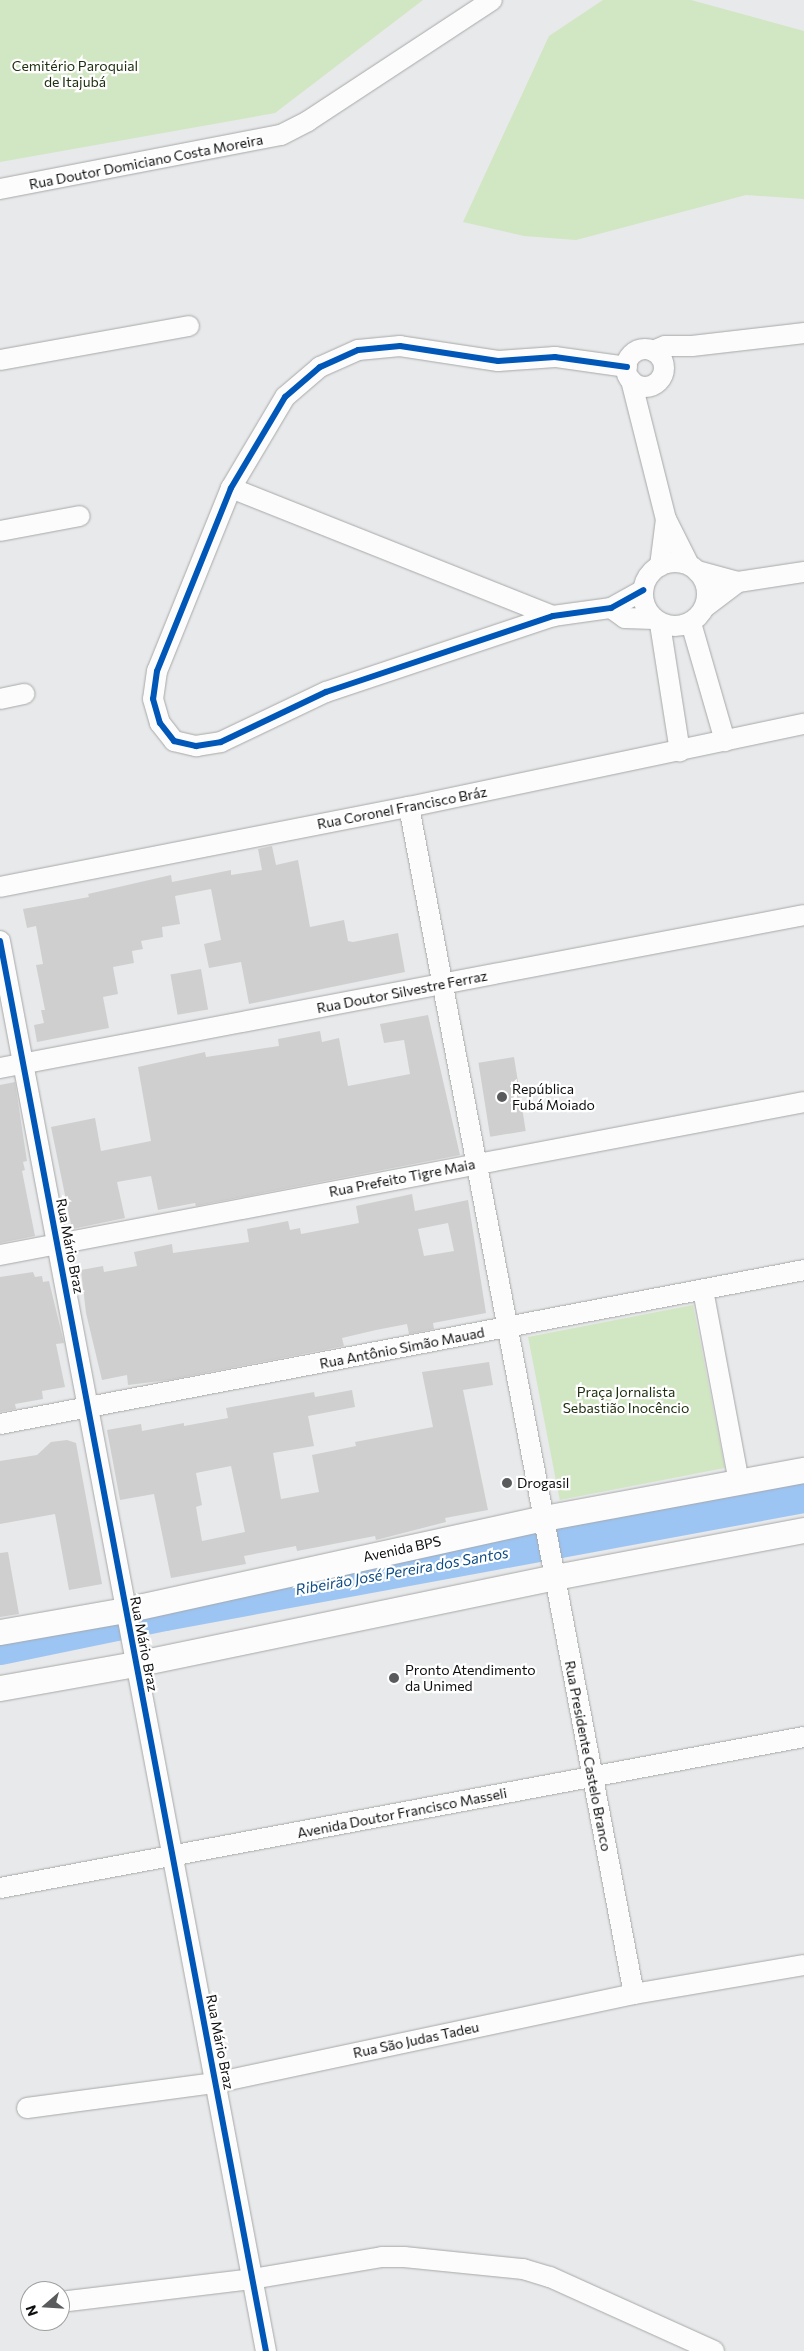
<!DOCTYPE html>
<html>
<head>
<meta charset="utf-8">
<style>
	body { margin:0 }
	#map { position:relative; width:804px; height:2351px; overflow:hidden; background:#e8e9ea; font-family:Commissioner,sans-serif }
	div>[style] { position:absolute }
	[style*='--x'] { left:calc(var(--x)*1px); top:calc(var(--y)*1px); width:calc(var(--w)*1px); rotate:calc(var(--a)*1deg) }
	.green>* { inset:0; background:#d1e6c2; transform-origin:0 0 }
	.river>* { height:34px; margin:-17px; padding:0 17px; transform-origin:17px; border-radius:17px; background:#9cc5f4 }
	.building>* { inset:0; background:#cfcfcf; transform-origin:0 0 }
	.roads { filter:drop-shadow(0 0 1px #a7a8a9) drop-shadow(0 0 1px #a7a8a9) }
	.minor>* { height:20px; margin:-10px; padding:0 10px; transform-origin:10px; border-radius:10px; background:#fcfcfc }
	.minor>.ring { margin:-10px; padding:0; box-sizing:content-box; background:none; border:20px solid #fcfcfc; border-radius:50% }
	.major>* { height:25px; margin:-12.5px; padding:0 12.5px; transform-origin:12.5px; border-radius:12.5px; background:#fcfcfc }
	.cycleway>* { height:6px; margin:-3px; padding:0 3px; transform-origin:3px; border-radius:3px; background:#0057b8 }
	.dots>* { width:14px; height:14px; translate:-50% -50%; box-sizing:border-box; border:2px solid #fff; border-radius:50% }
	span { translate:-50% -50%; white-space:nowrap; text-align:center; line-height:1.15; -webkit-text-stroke:4.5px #fff; paint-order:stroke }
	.park-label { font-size:14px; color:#203111 }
	.street-label { font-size:14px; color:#0d0e0f }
	.poi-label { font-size:14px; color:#0d0e0f }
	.left { translate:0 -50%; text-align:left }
	.water-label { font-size:15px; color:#0d4c87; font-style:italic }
	.north { position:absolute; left:20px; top:2281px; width:50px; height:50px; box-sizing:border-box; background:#fff; border:1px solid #9e9f9f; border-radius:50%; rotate:251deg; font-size:14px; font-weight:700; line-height:20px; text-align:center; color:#0d0e0f }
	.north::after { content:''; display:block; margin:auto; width:18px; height:22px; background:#5a5b5c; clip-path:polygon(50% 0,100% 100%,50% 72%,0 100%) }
</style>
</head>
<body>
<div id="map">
	<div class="green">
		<div style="clip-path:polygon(0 0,423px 0,275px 113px,0 162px)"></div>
		<div style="clip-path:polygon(603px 0,691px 0,804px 31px,804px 199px,746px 195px,576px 240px,524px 236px,463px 222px,549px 36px)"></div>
		<div style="left:693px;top:1305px;width:166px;height:168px;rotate:79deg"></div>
	</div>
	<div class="river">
		<div style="--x:0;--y:1648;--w:168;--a:-11.6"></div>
		<div style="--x:165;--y:1614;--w:650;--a:-10.46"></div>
	</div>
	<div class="building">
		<div style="clip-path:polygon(272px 846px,276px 865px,298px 860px,310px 927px,344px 920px,348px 941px,353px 942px,398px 933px,405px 972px,249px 1004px,241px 962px,209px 968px,204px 944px,221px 940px,211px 889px,175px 896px,180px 924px,162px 927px,163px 937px,141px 941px,143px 949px,132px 951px,134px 963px,113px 967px,118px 994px,103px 997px,109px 1028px,37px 1042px,34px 1025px,44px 1023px,41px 1010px,45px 1010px,36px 965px,43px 964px,36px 926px,27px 928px,23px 909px,89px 897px,88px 894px,171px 875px,172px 882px,231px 870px,231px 875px,262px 870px,258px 849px)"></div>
		<div style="left:201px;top:969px;width:41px;height:31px;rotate:80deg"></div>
		<div style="clip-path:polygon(428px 1015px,460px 1155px,196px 1206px,195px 1203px,158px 1210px,151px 1176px,117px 1182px,125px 1218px,72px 1229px,51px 1127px,95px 1118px,101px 1151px,151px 1141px,138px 1067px,205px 1052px,206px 1057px,279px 1046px,278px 1039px,320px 1031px,322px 1042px,339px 1038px,348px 1086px,410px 1074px,404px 1040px,384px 1043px,380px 1024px)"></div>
		<div style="left:514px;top:1057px;width:75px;height:36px;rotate:81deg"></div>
		<div style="clip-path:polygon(15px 1082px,27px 1161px,23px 1162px,25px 1170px,22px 1171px,35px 1236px,0 1243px,0 1085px)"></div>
		<div style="clip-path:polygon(evenodd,412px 1194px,415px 1211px,468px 1200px,486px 1313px,433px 1323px,434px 1329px,409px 1334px,407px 1324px,376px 1330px,342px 1338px,344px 1346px,169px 1380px,128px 1385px,127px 1375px,102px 1380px,86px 1313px,81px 1270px,103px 1266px,104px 1272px,137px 1266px,134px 1252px,172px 1244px,173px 1253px,249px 1242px,247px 1229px,288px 1221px,290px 1230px,300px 1228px,301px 1234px,359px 1223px,356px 1206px,412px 1194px,448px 1223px,454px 1251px,424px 1256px,418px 1229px,448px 1223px)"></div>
		<div style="clip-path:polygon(33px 1272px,35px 1277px,42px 1276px,43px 1282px,49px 1281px,64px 1343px,56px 1344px,65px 1387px,42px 1391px,43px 1399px,15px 1404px,16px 1409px,0 1412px,0 1277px)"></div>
		<div style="clip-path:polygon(evenodd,489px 1362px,493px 1385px,463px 1390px,488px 1510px,445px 1518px,446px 1522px,376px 1540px,375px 1536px,297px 1551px,296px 1546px,244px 1556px,246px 1564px,171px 1578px,154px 1494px,120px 1500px,107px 1430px,141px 1424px,142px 1431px,184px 1423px,184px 1426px,228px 1418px,226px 1408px,314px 1392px,315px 1397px,352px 1390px,355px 1407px,308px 1416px,314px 1446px,273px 1453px,281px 1499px,319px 1492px,312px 1455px,356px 1446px,355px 1442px,433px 1427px,422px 1372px,489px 1362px,231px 1466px,245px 1532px,202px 1541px,196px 1507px,202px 1505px,196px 1473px,231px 1466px)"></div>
		<div style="clip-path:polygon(67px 1440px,76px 1443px,102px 1584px,69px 1590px,55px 1514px,0 1524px,0 1461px,37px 1455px,51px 1442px)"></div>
		<div style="clip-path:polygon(8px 1552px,19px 1614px,0 1617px,0 1553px)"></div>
	</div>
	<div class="roads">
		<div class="minor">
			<div style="--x:0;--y:189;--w:286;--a:-10.9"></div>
			<div style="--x:281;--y:135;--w:30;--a:-27"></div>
			<div style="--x:308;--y:121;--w:220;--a:-33.3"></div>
			<div class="ring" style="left:626px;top:349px;width:18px;height:18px"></div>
			<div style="--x:653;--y:351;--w:13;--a:-23"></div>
			<div style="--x:665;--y:346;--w:27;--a:0"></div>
			<div style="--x:692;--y:346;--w:113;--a:-6.6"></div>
			<div style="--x:0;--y:360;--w:192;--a:-10.2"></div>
			<div style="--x:627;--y:367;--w:73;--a:-172.1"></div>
			<div style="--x:555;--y:357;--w:57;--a:176"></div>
			<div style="--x:498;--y:361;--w:99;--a:-171.3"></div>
			<div style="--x:400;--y:346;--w:42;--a:174.6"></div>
			<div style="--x:358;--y:350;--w:42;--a:155.9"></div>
			<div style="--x:320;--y:367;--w:46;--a:139.4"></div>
			<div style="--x:285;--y:397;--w:106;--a:120.7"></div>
			<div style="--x:231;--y:488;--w:197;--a:112"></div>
			<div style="--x:157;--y:671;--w:28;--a:98"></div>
			<div style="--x:153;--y:699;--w:25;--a:74"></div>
			<div style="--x:160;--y:723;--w:23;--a:52"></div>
			<div style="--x:174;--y:741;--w:23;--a:13"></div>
			<div style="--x:196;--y:746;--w:25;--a:-9"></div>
			<div style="--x:221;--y:742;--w:116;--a:-25.5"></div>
			<div style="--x:326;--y:692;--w:239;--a:-18.5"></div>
			<div style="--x:553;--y:616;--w:59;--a:-7.9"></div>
			<div style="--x:611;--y:608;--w:37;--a:-29"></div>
			<div style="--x:631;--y:380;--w:143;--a:75.9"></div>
			<div style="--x:666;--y:519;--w:51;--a:63.4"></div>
			<div style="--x:231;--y:488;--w:347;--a:21.7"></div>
			<div style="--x:0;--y:531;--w:81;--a:-10.6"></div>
			<div class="ring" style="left:643px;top:562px;width:44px;height:44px"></div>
			<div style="--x:660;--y:566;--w:47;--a:-82.7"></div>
			<div style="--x:697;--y:571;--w:42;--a:15"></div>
			<div style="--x:738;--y:582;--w:67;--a:-8.6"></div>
			<div style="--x:705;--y:607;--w:41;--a:-37.1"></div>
			<div style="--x:611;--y:608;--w:17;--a:36"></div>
			<div style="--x:625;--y:618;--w:29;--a:2"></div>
			<div style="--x:691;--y:623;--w:123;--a:73.9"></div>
			<div style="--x:660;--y:624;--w:129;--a:81.1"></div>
			<div style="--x:0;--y:699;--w:25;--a:-12"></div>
			<div style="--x:409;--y:807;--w:1208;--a:79.27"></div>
			<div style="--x:0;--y:887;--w:417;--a:-11.1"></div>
			<div style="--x:409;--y:807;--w:404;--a:-11.9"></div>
			<div style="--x:0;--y:941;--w:1435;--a:79.32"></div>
			<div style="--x:0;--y:1068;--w:818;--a:-10.77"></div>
			<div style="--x:0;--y:1255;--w:818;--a:-10.77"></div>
			<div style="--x:703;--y:1290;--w:195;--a:79.4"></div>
			<div style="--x:0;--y:1424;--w:819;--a:-10.84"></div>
			<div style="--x:0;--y:1888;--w:818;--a:-10.64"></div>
			<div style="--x:27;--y:2108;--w:190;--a:-7.6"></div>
			<div style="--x:215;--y:2083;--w:428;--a:-12"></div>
			<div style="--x:634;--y:1994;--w:172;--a:-9.7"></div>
			<div style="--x:60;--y:2302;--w:193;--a:-6.8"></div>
			<div style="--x:252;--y:2279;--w:132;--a:-9.6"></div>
			<div style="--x:382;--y:2257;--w:22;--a:0"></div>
			<div style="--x:404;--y:2257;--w:120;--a:5.8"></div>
			<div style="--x:523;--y:2269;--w:28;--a:17"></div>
			<div style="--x:550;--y:2277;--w:180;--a:24.3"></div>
		</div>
		<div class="major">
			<div style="--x:0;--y:1632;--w:127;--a:-10"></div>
			<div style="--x:125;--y:1610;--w:429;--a:-12.4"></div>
			<div style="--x:544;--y:1518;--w:264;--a:-10.5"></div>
			<div style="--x:0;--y:1688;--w:137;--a:-10.1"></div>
			<div style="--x:135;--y:1664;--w:429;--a:-11.7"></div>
			<div style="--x:555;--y:1577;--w:253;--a:-10.7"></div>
		</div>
	</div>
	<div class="cycleway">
		<div style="--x:627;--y:367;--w:73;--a:-172.1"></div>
		<div style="--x:555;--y:357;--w:57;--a:176"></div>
		<div style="--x:498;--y:361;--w:99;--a:-171.3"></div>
		<div style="--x:400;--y:346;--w:42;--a:174.6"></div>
		<div style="--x:358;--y:350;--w:42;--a:155.9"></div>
		<div style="--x:320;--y:367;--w:46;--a:139.4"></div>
		<div style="--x:285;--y:397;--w:106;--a:120.7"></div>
		<div style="--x:231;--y:488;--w:197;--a:112"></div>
		<div style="--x:157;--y:671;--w:28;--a:98"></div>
		<div style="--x:153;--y:699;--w:25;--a:74"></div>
		<div style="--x:160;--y:723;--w:23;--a:52"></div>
		<div style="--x:174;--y:741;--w:23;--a:13"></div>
		<div style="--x:196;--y:746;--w:25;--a:-9"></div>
		<div style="--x:221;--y:742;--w:116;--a:-25.5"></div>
		<div style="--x:326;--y:692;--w:239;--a:-18.5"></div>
		<div style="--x:553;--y:616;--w:59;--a:-7.9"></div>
		<div style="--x:611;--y:608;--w:37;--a:-29"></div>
		<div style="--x:0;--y:941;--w:1435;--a:79.32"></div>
	</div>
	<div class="dots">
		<div style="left:502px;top:1097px;background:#5a5b5c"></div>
		<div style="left:507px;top:1483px;background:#5a5b5c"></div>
		<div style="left:394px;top:1678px;background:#5a5b5c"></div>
	</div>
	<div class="park-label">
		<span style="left:75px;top:74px">Cemitério Paroquial<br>de Itajubá</span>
		<span style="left:626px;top:1400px">Praça Jornalista<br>Sebastião Inocêncio</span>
	</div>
	<div class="street-label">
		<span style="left:146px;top:162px;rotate:-11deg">Rua Doutor Domiciano Costa Moreira</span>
		<span style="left:402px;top:808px;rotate:-11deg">Rua Coronel Francisco Bráz</span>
		<span style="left:402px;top:992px;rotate:-11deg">Rua Doutor Silvestre Ferraz</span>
		<span style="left:402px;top:1178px;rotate:-11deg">Rua Prefeito Tigre Maia</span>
		<span style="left:70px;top:1246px;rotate:79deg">Rua Mário Braz</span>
		<span style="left:402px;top:1348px;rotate:-11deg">Rua Antônio Simão Mauad</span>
		<span style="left:402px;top:1549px;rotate:-12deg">Avenida BPS</span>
		<span style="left:144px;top:1644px;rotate:79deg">Rua Mário Braz</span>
		<span style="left:588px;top:1756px;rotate:79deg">Rua Presidente Castelo Branco</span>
		<span style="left:402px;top:1813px;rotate:-11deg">Avenida Doutor Francisco Masseli</span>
		<span style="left:416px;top:2040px;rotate:-12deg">Rua São Judas Tadeu</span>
		<span style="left:220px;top:2042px;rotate:79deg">Rua Mário Braz</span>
	</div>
	<div class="poi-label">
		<span class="left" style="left:512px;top:1097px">República<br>Fubá Moiado</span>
		<span class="left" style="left:517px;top:1483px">Drogasil</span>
		<span class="left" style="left:405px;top:1678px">Pronto Atendimento<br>da Unimed</span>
	</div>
	<div class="water-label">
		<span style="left:402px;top:1571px;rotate:-10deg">Ribeirão José Pereira dos Santos</span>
	</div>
	<div class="north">N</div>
</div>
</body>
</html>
